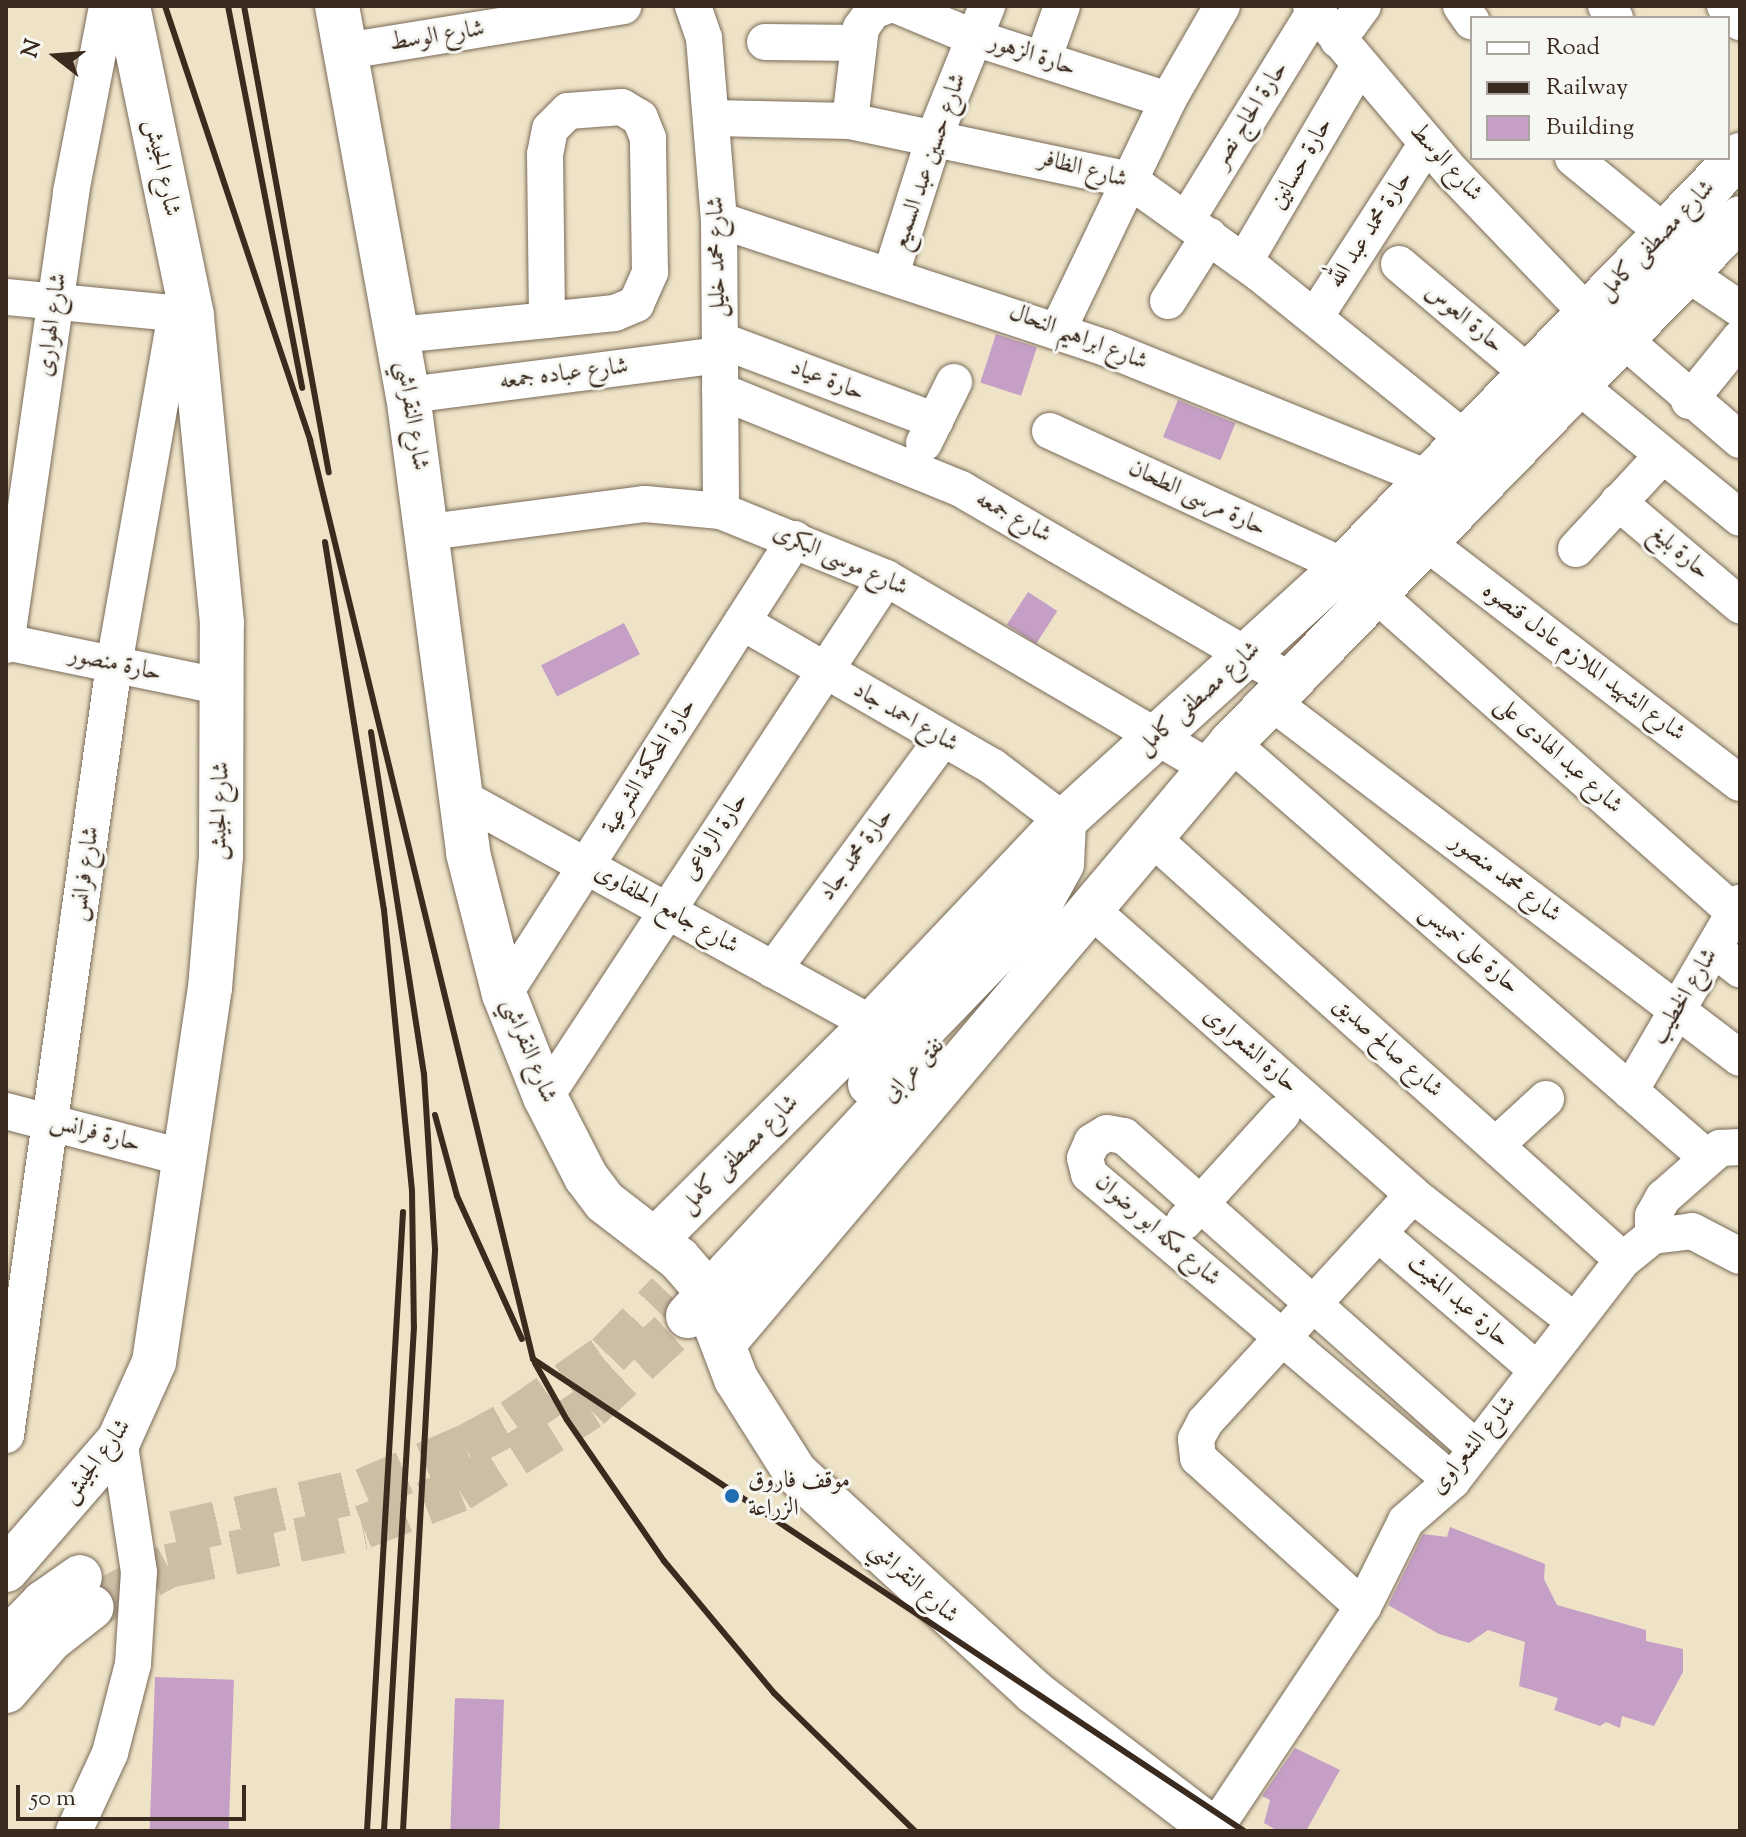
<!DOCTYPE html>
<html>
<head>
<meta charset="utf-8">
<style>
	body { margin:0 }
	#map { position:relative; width:1746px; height:1837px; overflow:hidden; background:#eee3c7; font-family:"Sorts Mill Goudy",Amiri,serif }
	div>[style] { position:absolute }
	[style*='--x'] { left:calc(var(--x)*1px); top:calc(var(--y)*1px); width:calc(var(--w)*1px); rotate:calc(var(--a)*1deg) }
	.building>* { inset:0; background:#c59fc5; transform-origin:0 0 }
	.major-tunnel>* { height:44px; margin-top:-22px; transform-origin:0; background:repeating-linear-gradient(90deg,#cabea5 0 44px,transparent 0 66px) }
	.roads { filter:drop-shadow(0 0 2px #7a6b59) drop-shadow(0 0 2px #7a6b59) }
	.minor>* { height:36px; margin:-18px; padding:0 18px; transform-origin:18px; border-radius:18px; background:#fff }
	.major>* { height:44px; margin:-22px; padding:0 22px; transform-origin:22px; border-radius:22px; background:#fff }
	.rail>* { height:6px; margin:-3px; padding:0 3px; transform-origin:3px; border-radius:3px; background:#3b2a1e }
	.dots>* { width:22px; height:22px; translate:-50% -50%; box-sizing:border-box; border:4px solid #f6f6f2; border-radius:50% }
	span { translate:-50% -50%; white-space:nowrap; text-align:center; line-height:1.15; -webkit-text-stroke:6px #f6f6f2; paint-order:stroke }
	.street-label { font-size:24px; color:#3b2a1e }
	.poi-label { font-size:24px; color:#3b2a1e }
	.left { translate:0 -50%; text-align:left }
	.frame { position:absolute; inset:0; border:8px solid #3b2a1e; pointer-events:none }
	.legend { position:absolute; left:1470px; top:16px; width:260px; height:144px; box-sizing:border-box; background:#f6f6f2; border:2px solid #aba49d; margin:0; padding:10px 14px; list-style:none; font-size:24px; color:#3b2a1e }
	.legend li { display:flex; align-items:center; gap:16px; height:40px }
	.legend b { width:40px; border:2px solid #aba49d }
	.north { position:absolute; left:16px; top:16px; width:80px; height:80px; -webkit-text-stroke:6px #f6f6f2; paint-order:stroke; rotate:287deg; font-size:22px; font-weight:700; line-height:32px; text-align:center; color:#3b2a1e }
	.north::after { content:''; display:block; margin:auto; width:28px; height:36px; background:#3b2a1e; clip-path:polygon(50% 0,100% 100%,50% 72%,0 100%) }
	.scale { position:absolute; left:16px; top:1785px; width:230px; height:36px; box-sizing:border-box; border:4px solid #3b2a1e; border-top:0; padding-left:10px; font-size:24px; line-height:28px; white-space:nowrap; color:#3b2a1e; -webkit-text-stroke:6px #f6f6f2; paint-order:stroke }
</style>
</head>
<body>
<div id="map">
	<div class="building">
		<div style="left:996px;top:334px;width:43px;height:51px;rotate:18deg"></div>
		<div style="left:1178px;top:400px;width:62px;height:40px;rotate:22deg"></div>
		<div style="left:1028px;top:592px;width:35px;height:39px;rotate:33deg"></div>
		<div style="left:624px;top:623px;width:35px;height:93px;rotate:63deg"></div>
		<div style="clip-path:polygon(1450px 1527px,1545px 1564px,1544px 1579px,1557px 1605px,1646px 1630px,1646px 1641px,1683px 1649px,1683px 1672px,1654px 1726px,1622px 1716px,1620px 1728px,1606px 1722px,1600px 1726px,1554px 1710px,1558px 1698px,1519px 1686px,1525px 1642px,1488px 1630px,1469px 1643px,1439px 1634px,1388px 1605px,1423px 1534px,1447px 1537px)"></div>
		<div style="left:155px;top:1677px;width:79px;height:154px;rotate:2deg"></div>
		<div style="left:455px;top:1698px;width:49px;height:133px;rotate:2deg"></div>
		<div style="clip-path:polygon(1295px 1748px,1340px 1770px,1306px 1831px,1278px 1831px,1264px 1823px,1270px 1800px,1262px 1796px)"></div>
	</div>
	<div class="major-tunnel">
		<div style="--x:174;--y:1533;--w:195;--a:-12.8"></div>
		<div style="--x:364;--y:1490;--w:110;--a:-23.1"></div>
		<div style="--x:465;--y:1447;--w:55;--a:-28.4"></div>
		<div style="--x:513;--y:1421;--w:116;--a:-34.8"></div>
		<div style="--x:608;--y:1355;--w:86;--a:-45.9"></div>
		<div style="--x:92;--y:1607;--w:86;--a:-28.3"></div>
		<div style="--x:168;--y:1566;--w:199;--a:-11.3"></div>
		<div style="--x:363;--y:1527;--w:103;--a:-21.1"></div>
		<div style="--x:459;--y:1490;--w:154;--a:-32.2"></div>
		<div style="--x:589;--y:1408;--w:135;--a:-42.9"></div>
	</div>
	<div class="roads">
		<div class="minor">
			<div style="--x:693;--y:6;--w:34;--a:71"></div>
			<div style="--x:704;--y:38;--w:183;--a:85.3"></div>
			<div style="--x:719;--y:220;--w:291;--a:89.6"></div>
			<div style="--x:898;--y:6;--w:83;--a:22.6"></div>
			<div style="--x:975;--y:38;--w:203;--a:17.8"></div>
			<div style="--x:1311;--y:6;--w:216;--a:49.7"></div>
			<div style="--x:1451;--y:171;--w:197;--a:46.2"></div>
			<div style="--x:1461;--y:6;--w:19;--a:55"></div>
			<div style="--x:1606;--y:6;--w:15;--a:53"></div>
			<div style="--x:1725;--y:6;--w:22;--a:47"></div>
			<div style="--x:1338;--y:40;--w:42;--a:-53.7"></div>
			<div style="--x:765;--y:42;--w:94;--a:0.6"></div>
			<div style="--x:346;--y:51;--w:281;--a:-9.2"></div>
			<div style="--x:1043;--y:60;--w:57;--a:-70.6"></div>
			<div style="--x:712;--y:118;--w:138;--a:1.2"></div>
			<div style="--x:850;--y:121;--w:285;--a:11.9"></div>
			<div style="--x:1129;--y:180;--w:160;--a:35.6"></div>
			<div style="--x:1259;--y:273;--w:266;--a:38.9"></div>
			<div style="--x:850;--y:121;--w:94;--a:-83.3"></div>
			<div style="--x:861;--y:28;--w:21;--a:-55"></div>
			<div style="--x:873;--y:11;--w:14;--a:-21"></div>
			<div style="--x:1573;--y:158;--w:119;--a:39.2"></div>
			<div style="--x:1187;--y:219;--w:244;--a:-58.4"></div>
			<div style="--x:719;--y:220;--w:408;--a:18.3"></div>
			<div style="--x:1106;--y:348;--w:347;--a:22"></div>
			<div style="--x:1244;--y:262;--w:227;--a:-59.6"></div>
			<div style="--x:1399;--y:264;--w:170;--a:40.2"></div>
			<div style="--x:891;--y:274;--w:146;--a:-72.4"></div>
			<div style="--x:935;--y:135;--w:139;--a:-68"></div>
			<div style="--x:1688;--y:274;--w:63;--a:33.9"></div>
			<div style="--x:6;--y:297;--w:187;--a:5.5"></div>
			<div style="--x:1168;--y:301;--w:77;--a:-57.8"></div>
			<div style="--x:1315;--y:317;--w:207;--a:-57.2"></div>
			<div style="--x:1058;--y:330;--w:255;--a:-64.4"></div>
			<div style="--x:1168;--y:100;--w:108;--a:-60.1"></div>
			<div style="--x:398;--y:335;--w:150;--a:-5.7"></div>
			<div style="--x:547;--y:320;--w:68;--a:-5.9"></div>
			<div style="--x:615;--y:313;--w:23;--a:-23"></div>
			<div style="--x:636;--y:304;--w:35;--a:-66"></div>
			<div style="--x:650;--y:272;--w:134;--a:-90.9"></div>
			<div style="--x:648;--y:138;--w:22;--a:-112"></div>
			<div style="--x:640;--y:118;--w:21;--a:-149"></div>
			<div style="--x:622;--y:107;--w:54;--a:175.8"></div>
			<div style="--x:568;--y:111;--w:25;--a:135"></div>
			<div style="--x:550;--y:129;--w:25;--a:101"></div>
			<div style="--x:545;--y:154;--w:166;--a:89.3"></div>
			<div style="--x:720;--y:340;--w:230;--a:20.6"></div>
			<div style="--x:1624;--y:340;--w:153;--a:40.8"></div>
			<div style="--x:1579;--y:386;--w:208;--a:39.3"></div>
			<div style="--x:720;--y:391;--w:260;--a:22.1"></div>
			<div style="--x:961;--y:489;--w:380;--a:30.2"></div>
			<div style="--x:408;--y:395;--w:315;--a:-7.3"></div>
			<div style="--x:1689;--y:401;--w:81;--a:-51"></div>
			<div style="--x:1050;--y:431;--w:324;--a:24.7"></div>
			<div style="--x:924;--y:443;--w:68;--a:-63.8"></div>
			<div style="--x:1618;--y:502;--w:160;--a:40.2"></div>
			<div style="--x:429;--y:532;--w:218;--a:-7.4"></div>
			<div style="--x:645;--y:504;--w:76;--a:5.3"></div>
			<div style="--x:721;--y:511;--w:178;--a:22.1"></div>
			<div style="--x:886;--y:578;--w:376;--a:30.4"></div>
			<div style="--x:1427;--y:543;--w:394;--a:37.5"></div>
			<div style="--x:1576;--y:549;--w:128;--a:-47.2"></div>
			<div style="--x:1377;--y:595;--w:485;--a:41.6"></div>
			<div style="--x:742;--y:622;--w:290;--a:30"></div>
			<div style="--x:993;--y:767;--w:89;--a:37.3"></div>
			<div style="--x:6;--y:642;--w:223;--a:11.7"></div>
			<div style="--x:6;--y:645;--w:458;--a:-81.8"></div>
			<div style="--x:71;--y:192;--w:189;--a:-79"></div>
			<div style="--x:1270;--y:701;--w:590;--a:37.22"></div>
			<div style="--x:1231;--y:743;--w:630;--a:41.07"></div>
			<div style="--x:459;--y:796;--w:472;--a:28.9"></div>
			<div style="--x:1150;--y:836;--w:635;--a:41.87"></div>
			<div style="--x:1088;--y:907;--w:434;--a:41.5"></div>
			<div style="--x:1413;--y:1195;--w:204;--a:38"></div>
			<div style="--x:1714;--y:949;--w:33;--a:38"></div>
			<div style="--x:773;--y:970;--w:285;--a:-53.7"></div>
			<div style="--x:504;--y:994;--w:540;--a:-57.4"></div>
			<div style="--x:1630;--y:1091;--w:218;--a:-59.7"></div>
			<div style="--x:545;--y:1097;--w:621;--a:-56.69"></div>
			<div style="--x:6;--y:1111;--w:185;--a:14.7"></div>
			<div style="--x:1496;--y:1145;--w:68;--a:-42.6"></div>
			<div style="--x:1184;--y:1222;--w:146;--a:-47.8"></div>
			<div style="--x:1379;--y:1234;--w:208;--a:40.7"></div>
			<div style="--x:1653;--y:1236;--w:20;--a:-90"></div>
			<div style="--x:1653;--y:1216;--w:21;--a:-61"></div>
			<div style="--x:1663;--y:1198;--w:76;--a:-41.3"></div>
			<div style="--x:1720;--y:1148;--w:20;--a:-3"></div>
			<div style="--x:6;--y:1435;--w:778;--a:-82.02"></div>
			<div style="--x:114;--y:665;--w:356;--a:-80"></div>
			<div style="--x:1452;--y:1481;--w:475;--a:-139.8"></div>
			<div style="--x:1089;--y:1174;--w:16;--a:-104"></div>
			<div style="--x:1085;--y:1158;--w:17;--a:-66"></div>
			<div style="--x:1092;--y:1142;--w:17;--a:-31"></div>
			<div style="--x:1107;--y:1133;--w:17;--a:10"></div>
			<div style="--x:1124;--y:1136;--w:470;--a:41.6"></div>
			<div style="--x:1363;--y:1607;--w:222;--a:-137.9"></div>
			<div style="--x:1198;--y:1458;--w:19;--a:-96"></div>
			<div style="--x:1196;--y:1439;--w:19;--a:-62"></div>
			<div style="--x:1205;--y:1422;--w:308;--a:-47.5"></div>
			<div style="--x:1214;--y:1830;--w:268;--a:-56.3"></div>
			<div style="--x:1363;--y:1607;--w:96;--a:-63.4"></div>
			<div style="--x:1406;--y:1521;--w:61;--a:-41"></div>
			<div style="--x:1452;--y:1481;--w:279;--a:-52.3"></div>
			<div style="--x:1623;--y:1260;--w:38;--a:-39"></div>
			<div style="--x:1653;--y:1236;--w:39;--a:-7"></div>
			<div style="--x:1692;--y:1231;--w:54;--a:27.5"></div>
			<div style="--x:74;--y:1831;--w:86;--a:-65.2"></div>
			<div style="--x:110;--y:1753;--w:92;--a:-75.5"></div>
			<div style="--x:133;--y:1664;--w:92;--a:-86.3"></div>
			<div style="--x:139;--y:1572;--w:134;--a:-98.6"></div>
		</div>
		<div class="major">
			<div style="--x:337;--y:6;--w:395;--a:79.7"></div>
			<div style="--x:408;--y:395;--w:462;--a:82.5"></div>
			<div style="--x:468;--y:853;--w:146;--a:75.7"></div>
			<div style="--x:504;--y:994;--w:111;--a:68.3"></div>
			<div style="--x:545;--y:1097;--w:90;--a:62.9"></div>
			<div style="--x:586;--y:1177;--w:31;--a:53"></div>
			<div style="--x:605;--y:1202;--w:93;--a:37.6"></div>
			<div style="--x:679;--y:1259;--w:30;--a:49"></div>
			<div style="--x:699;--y:1282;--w:104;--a:69.1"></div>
			<div style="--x:736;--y:1379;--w:110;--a:57.6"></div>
			<div style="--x:795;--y:1472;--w:325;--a:42.6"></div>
			<div style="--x:1034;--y:1692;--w:229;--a:37.4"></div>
			<div style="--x:870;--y:1084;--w:238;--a:-46"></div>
			<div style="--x:1035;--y:913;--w:56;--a:-61.1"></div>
			<div style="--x:1062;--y:864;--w:43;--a:-87.3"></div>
			<div style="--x:655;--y:1240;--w:306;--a:-44.9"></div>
			<div style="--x:872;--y:1024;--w:279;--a:-46.6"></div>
			<div style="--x:1064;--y:821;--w:379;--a:-42.3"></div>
			<div style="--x:1344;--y:566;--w:571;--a:-46.06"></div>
			<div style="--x:688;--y:1316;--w:334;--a:-47.2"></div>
			<div style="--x:724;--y:1343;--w:786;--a:-49.8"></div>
			<div style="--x:1231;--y:743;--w:731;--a:-45.89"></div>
			<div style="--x:6;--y:1570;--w:172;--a:-49"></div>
			<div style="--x:119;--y:1440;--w:85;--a:-65.8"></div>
			<div style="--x:154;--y:1362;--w:378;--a:-81.5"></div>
			<div style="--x:210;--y:988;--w:132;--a:-85.2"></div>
			<div style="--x:221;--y:856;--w:233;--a:-89.8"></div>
			<div style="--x:222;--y:623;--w:309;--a:-95.6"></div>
			<div style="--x:192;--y:315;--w:316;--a:-101.7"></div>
			<div style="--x:6;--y:1641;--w:53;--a:-45.8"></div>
			<div style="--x:43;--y:1603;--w:45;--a:-35.1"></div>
			<div style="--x:6;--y:1691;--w:67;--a:-49.2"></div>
			<div style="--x:50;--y:1640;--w:53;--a:-38.2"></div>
		</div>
	</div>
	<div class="rail">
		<div style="--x:165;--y:6;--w:458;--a:71.5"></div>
		<div style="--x:310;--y:440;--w:946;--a:76.36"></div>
		<div style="--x:533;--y:1359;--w:853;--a:33.58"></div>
		<div style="--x:228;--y:6;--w:389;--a:79"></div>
		<div style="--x:244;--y:6;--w:474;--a:79.7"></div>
		<div style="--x:325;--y:542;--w:373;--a:80.9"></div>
		<div style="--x:384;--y:910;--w:282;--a:84.3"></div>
		<div style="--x:412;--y:1191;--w:136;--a:89.2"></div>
		<div style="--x:414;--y:1327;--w:505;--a:93.41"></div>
		<div style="--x:371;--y:732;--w:346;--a:81.2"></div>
		<div style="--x:424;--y:1074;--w:177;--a:86.4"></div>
		<div style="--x:435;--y:1251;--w:581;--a:93.16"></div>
		<div style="--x:435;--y:1115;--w:84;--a:74.8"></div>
		<div style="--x:457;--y:1196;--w:157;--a:65.6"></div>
		<div style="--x:535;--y:1363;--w:65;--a:60.7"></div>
		<div style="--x:567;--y:1420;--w:171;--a:55.5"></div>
		<div style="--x:664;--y:1561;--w:172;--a:50.2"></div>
		<div style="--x:774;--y:1693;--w:197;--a:44.4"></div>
		<div style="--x:367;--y:1831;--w:620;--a:-86.67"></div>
	</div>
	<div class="dots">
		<div style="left:732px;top:1496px;background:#1f6fb2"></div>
	</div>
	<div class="street-label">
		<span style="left:437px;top:37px;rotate:-9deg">شارع الوسط</span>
		<span style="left:1032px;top:56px;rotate:18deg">حارة الزهور</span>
		<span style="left:1251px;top:115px;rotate:-58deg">حارة الحاج نصر</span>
		<span style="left:930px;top:162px;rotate:-71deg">شارع حسين عبد السميع</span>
		<span style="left:1445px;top:163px;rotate:48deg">شارع الوسط</span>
		<span style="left:1302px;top:164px;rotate:-60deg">حارة حسانين</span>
		<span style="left:161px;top:168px;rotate:78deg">شارع الجيش</span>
		<span style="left:1083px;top:170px;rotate:15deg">شارع الظافر</span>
		<span style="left:1371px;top:230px;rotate:-57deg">حارة محمد عبد الله</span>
		<span style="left:1657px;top:241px;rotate:-46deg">شارع مصطفى كامل</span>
		<span style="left:718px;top:257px;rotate:-91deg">شارع محمد خليل</span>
		<span style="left:1464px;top:319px;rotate:40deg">حارة العوس</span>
		<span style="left:53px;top:325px;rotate:-82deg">شارع الهوارى</span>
		<span style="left:1078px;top:338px;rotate:21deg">شارع ابراهيم النحال</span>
		<span style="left:564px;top:375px;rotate:-7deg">شارع عباده جمعه</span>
		<span style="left:827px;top:381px;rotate:21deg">حارة عياد</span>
		<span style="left:411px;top:416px;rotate:81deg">شارع النقراشي</span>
		<span style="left:1197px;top:499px;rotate:25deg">حارة مرسى الطحان</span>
		<span style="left:1013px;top:518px;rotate:29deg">شارع جمعه</span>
		<span style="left:1679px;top:553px;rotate:40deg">حارة بليغ</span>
		<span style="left:840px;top:561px;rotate:24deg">شارع موسى البكرى</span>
		<span style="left:1583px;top:663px;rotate:37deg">شارع الشهيد الملازم عادل قنصوه</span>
		<span style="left:115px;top:665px;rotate:12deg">حارة منصور</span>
		<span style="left:1199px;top:699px;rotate:-42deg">شارع مصطفى كامل</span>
		<span style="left:905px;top:718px;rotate:30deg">شارع احمد جاد</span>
		<span style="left:1558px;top:756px;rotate:42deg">شارع عبد الهادى على</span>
		<span style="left:650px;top:767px;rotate:-58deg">حارة المحكمة الشرعية</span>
		<span style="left:221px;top:811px;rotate:-88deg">شارع الجيش</span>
		<span style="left:716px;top:837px;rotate:-57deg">حارة الرفاعى</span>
		<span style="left:857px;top:855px;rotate:-54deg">حارة محمد جاد</span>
		<span style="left:86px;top:874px;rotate:-82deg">شارع فرانس</span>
		<span style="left:1505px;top:879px;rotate:37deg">شارع محمد منصور</span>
		<span style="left:666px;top:910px;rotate:29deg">شارع جامع الحلفاوى</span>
		<span style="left:1469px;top:950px;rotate:41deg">حارة على خميس</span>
		<span style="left:1685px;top:997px;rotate:-59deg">شارع الخطيب</span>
		<span style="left:1387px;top:1048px;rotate:42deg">شارع صالح صديق</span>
		<span style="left:528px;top:1051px;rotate:68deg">شارع النقراشي</span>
		<span style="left:1250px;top:1051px;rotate:41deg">حارة الشعراوى</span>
		<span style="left:914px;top:1071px;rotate:-47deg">نفق عرابى</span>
		<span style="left:95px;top:1134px;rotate:15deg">حارة فرانس</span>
		<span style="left:740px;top:1155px;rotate:-45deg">شارع مصطفى كامل</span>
		<span style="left:1157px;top:1231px;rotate:41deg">شارع مكه ابو رضوان</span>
		<span style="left:1458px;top:1302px;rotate:41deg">حارة عبد المغيث</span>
		<span style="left:1474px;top:1446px;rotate:-50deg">شارع الشعراوى</span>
		<span style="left:97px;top:1462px;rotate:-53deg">شارع الجيش</span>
		<span style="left:913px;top:1583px;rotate:42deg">شارع النقراشي</span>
	</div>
	<div class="poi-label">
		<span class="left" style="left:748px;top:1496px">موقف فاروق<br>الزراعة</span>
	</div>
	<div class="frame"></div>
	<ul class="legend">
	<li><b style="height:10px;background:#fff"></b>Road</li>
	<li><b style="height:10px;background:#3b2a1e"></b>Railway</li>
	<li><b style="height:22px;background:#c59fc5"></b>Building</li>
	</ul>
	<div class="north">N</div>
	<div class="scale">50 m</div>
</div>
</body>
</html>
